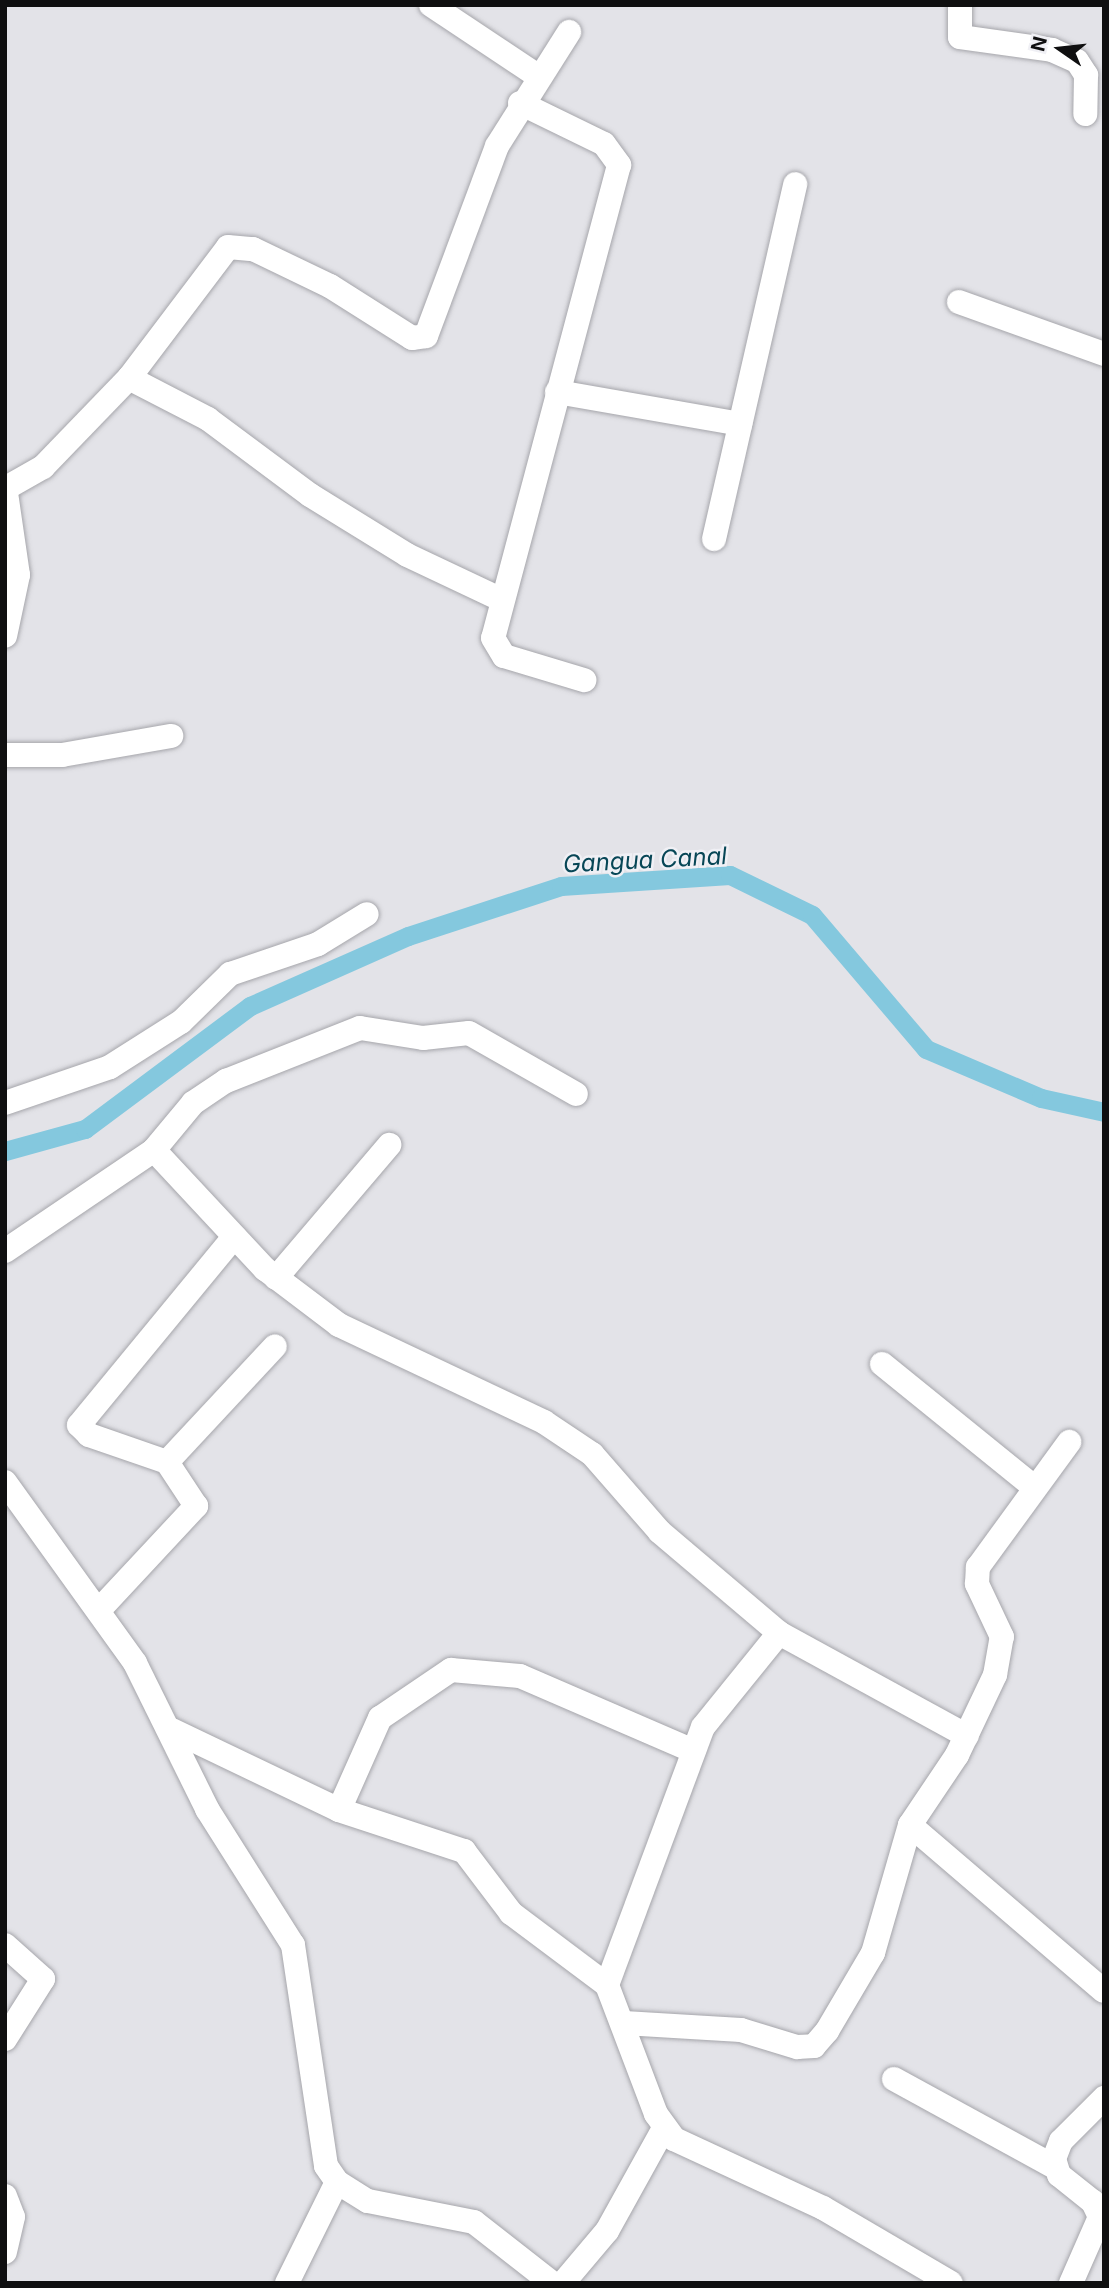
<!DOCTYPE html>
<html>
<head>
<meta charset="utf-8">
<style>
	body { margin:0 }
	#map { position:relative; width:1109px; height:2288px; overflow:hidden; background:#e3e3e8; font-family:Inter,sans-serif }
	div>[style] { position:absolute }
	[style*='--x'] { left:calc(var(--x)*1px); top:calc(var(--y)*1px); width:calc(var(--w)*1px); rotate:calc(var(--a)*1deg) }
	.canal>* { height:19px; margin:-9.5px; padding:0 9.5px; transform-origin:9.5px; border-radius:9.5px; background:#84c8de }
	.roads { filter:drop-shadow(0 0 2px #a6a6ab) drop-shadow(0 0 2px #a6a6ab) }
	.minor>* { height:24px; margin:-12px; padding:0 12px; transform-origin:12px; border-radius:12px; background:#fff }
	span { translate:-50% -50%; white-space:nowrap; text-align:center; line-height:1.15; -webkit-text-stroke:5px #f0f0f5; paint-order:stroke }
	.water-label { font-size:24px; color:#074656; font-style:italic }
	.frame { position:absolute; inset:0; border:7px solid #0f0f10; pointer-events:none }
	.north { position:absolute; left:1025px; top:14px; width:70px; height:70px; -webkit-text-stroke:5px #f0f0f5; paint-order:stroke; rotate:284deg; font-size:19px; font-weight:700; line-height:28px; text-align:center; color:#0f0f10 }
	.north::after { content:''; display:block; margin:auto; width:24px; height:32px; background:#0f0f10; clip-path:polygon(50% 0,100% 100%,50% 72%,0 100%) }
</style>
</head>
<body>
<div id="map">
	<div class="canal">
		<div style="--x:5;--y:1151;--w:83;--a:-15.4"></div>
		<div style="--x:85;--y:1129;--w:206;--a:-36.7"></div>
		<div style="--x:250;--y:1006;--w:173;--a:-23.9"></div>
		<div style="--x:408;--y:936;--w:161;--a:-18.1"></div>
		<div style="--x:561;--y:886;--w:169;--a:-3.7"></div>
		<div style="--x:730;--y:875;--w:91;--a:26"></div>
		<div style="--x:812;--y:915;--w:176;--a:49.6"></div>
		<div style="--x:926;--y:1049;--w:125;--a:23.1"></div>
		<div style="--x:1041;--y:1098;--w:65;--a:12.5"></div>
	</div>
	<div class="roads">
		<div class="minor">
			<div style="--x:431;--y:5;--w:128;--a:33.6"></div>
			<div style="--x:960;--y:5;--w:32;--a:90"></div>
			<div style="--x:960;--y:37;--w:93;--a:8"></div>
			<div style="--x:1052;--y:50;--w:27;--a:24"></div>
			<div style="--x:1077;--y:61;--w:17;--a:57"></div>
			<div style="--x:1086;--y:75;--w:39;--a:91"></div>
			<div style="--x:520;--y:103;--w:93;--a:26"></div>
			<div style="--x:604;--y:144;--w:26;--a:54"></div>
			<div style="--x:619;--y:165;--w:489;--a:104.9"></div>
			<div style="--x:493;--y:638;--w:21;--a:59"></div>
			<div style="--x:504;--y:656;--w:84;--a:16.7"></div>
			<div style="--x:959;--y:302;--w:154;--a:19.7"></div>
			<div style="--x:129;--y:378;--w:89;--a:27.4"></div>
			<div style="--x:208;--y:419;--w:127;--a:36.7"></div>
			<div style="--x:310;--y:495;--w:114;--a:31.7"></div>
			<div style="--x:407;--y:555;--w:103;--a:25.3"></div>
			<div style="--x:557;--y:392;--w:186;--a:9.9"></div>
			<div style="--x:5;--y:486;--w:90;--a:81.7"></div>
			<div style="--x:18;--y:575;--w:62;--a:102"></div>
			<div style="--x:6;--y:488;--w:43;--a:-29.6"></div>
			<div style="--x:43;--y:467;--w:124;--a:-46"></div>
			<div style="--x:129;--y:378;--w:164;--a:-52.9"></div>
			<div style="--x:228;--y:247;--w:25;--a:5"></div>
			<div style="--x:253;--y:249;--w:85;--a:25.7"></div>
			<div style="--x:330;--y:286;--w:97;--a:32.4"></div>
			<div style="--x:412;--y:338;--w:14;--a:-8"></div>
			<div style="--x:426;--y:336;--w:203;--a:-69.5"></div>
			<div style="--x:497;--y:146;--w:135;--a:-57.7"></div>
			<div style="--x:714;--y:539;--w:364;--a:-77.1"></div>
			<div style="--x:5;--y:755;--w:57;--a:0"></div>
			<div style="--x:62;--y:755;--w:111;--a:-9.9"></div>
			<div style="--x:5;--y:1103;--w:111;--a:-18.9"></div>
			<div style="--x:110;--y:1067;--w:84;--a:-32.4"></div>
			<div style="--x:181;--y:1022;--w:69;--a:-44.4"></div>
			<div style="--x:230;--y:974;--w:93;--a:-18.8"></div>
			<div style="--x:318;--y:944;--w:57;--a:-31.5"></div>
			<div style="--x:154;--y:1150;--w:163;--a:47"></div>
			<div style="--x:265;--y:1269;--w:93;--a:37.1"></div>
			<div style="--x:339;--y:1325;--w:227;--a:25.3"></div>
			<div style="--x:544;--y:1422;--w:58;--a:33.7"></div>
			<div style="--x:592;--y:1454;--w:103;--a:48.9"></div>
			<div style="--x:660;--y:1532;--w:156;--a:40.3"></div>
			<div style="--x:779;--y:1633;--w:214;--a:28.7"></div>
			<div style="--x:5;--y:1251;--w:180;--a:-34.1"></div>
			<div style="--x:154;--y:1150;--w:61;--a:-50.3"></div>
			<div style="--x:193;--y:1103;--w:40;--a:-34"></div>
			<div style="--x:226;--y:1081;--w:144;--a:-21.6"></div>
			<div style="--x:360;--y:1028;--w:64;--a:9"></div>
			<div style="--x:423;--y:1038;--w:46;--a:-6.2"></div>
			<div style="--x:469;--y:1033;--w:123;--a:29.7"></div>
			<div style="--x:276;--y:1278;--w:175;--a:-49.6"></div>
			<div style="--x:882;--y:1364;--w:196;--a:39"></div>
			<div style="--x:167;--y:1462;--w:158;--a:-47"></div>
			<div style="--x:5;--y:1482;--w:223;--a:54.3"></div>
			<div style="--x:135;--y:1663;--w:163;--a:63.7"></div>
			<div style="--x:207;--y:1809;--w:161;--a:57.7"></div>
			<div style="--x:293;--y:1945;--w:223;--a:81.5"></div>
			<div style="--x:326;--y:2166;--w:19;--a:55"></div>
			<div style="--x:337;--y:2182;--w:36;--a:32"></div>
			<div style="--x:368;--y:2201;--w:108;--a:11.2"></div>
			<div style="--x:474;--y:2222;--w:99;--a:38"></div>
			<div style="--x:100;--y:1609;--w:141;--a:-47"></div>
			<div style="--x:196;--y:1506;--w:53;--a:-123.4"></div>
			<div style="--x:167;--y:1462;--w:83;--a:-160.9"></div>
			<div style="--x:89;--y:1435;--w:14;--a:-135"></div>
			<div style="--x:79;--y:1425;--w:244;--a:-50.5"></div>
			<div style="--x:172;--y:1730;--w:185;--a:25.6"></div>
			<div style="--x:339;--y:1810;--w:132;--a:18.2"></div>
			<div style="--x:464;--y:1851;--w:78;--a:52.8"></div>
			<div style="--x:511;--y:1913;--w:120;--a:36.9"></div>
			<div style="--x:607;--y:1985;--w:138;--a:69.2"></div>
			<div style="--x:656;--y:2114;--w:31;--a:54"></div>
			<div style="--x:674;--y:2139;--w:164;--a:24.8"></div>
			<div style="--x:823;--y:2208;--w:148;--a:30.4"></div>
			<div style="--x:339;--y:1810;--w:101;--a:-66"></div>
			<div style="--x:380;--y:1718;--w:86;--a:-34.1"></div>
			<div style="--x:451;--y:1670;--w:69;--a:5"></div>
			<div style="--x:520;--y:1676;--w:189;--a:23.4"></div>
			<div style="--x:910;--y:1825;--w:255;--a:40.6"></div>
			<div style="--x:5;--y:1945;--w:51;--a:41.8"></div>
			<div style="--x:43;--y:1979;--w:71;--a:122.3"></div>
			<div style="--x:607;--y:1985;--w:275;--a:-69.6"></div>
			<div style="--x:703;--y:1727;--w:121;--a:-51"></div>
			<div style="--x:624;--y:2023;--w:117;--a:3.4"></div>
			<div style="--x:741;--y:2030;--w:59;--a:16.9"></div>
			<div style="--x:797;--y:2047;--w:17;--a:-3"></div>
			<div style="--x:814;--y:2046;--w:20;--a:-49"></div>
			<div style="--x:827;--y:2031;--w:91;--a:-59.5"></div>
			<div style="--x:873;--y:1953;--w:133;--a:-73.9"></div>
			<div style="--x:910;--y:1825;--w:84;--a:-56.1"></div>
			<div style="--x:957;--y:1755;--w:89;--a:-64.6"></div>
			<div style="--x:995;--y:1675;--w:39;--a:-80"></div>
			<div style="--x:1002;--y:1637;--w:59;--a:-115.3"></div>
			<div style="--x:977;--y:1584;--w:17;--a:-87"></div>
			<div style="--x:978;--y:1567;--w:155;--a:-53.9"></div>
			<div style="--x:894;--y:2079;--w:183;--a:28.7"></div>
			<div style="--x:5;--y:2196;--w:22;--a:69"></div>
			<div style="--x:13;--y:2217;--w:36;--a:103"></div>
			<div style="--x:287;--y:2283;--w:113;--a:-63.7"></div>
			<div style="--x:563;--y:2283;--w:68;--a:-49.8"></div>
			<div style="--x:607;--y:2231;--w:118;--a:-61"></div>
			<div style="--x:1071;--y:2283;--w:72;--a:-66.3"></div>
			<div style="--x:1100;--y:2217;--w:17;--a:-115"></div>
			<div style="--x:1093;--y:2202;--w:43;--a:-141.5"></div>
			<div style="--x:1059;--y:2175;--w:17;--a:-107"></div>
			<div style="--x:1054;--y:2159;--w:19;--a:-69"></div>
			<div style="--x:1061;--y:2141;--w:61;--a:-45"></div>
		</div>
	</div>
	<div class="water-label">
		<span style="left:645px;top:860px;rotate:-3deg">Gangua Canal</span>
	</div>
	<div class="frame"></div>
	<div class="north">N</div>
</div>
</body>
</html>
